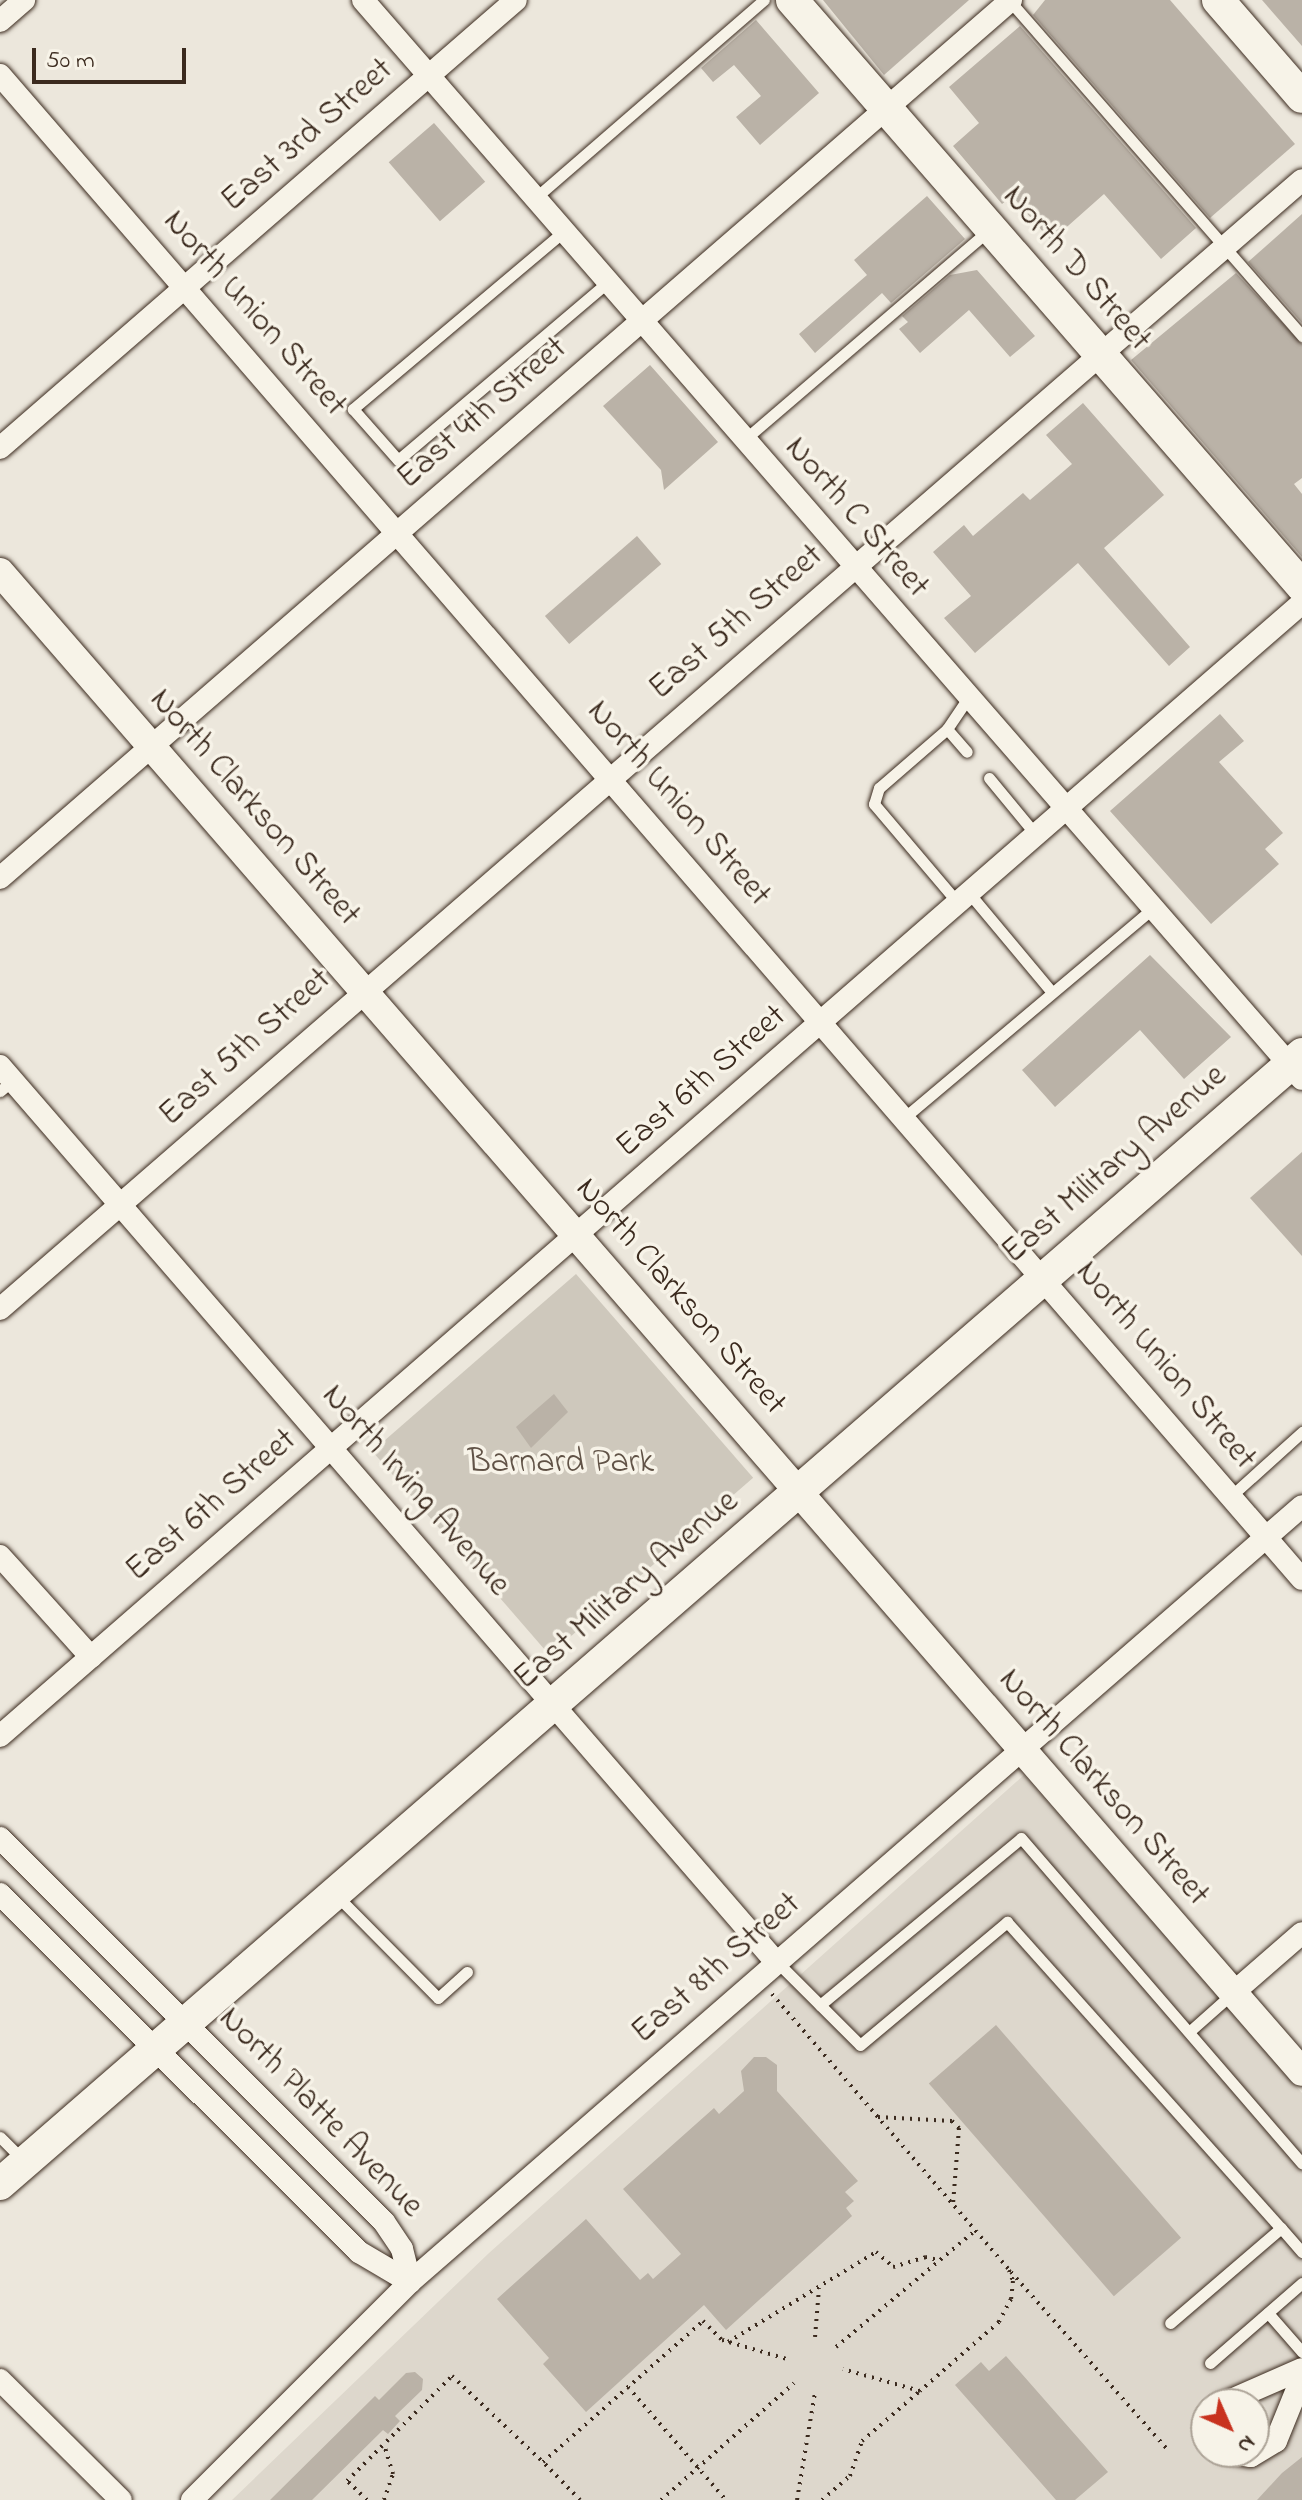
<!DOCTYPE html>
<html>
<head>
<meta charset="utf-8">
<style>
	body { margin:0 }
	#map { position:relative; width:1302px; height:2500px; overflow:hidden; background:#ece7dc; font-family:"Indie Flower",sans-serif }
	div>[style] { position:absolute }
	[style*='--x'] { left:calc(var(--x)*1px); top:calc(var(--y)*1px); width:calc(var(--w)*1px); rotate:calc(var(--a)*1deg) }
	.built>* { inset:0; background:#ddd7cc }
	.green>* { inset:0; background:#cec8bc; transform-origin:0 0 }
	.building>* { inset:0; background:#bab2a7; transform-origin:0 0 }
	.path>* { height:4px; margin-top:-2px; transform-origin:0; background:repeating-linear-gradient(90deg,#3b2a1e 0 2px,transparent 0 8px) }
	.roads { filter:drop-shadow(0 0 2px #3b2a1e) drop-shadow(0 0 2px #3b2a1e) }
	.service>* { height:11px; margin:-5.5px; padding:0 5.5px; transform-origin:5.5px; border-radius:5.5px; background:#f7f3e8 }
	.minor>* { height:22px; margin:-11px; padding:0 11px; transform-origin:11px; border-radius:11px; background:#f7f3e8 }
	.tertiary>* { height:28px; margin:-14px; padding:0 14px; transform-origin:14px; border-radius:14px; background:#f7f3e8 }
	.secondary>* { height:32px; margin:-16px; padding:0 16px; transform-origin:16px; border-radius:16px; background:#f7f3e8 }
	span { translate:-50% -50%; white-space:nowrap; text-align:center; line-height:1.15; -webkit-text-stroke:7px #f7f3e8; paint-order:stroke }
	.street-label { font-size:34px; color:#3b2a1e }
	.park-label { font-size:34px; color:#605246 }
	.north { position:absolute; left:1190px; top:2388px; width:80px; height:80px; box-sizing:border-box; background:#f7f3e8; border:2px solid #aca397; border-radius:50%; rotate:135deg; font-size:22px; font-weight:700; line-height:32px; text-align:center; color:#3b2a1e }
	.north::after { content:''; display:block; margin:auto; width:28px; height:36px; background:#c8321e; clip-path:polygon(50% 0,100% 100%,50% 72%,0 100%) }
	.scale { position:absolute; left:32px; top:48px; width:154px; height:36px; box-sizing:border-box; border:4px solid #3b2a1e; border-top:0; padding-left:10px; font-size:24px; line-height:28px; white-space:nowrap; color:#3b2a1e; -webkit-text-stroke:6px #f7f3e8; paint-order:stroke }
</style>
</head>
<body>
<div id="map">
	<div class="built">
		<div style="clip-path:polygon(evenodd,1024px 1775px,1302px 2093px,1302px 2500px,232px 2500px,489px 2253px,1024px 1775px,1206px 2404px,1254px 2404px,1254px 2452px,1206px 2452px,1206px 2404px)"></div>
	</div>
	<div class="green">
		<div style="left:576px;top:1274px;width:270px;height:270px;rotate:49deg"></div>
	</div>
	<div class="building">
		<div style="clip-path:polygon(823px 0,969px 0,884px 75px)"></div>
		<div style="clip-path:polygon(1045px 0,1170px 0,1295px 144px,1210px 218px,1033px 15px)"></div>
		<div style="clip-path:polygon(1262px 0,1302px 0,1302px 46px)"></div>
		<div style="clip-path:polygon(756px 20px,819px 93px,760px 145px,736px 117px,761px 96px,734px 65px,713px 82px,701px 68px)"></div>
		<div style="clip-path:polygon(1020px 26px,1196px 228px,1161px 259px,1104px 194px,1051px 241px,1012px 196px,1002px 204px,953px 146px,979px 123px,949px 87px)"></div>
		<div style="left:434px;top:123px;width:78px;height:60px;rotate:49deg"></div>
		<div style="clip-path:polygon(927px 196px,965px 239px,891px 303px,882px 293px,815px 353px,799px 334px,867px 275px,854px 260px)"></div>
		<div style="clip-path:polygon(1302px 214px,1302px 323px,1248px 262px)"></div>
		<div style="clip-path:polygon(977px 270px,1035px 336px,1010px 357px,969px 310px,920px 353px,899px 329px,908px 322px,902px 316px,950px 275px)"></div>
		<div style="clip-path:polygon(1236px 273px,1302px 344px,1302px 478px,1294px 484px,1302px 494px,1302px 557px,1131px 360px)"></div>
		<div style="clip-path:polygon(650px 365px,718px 442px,664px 490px,661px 470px,603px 406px)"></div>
		<div style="clip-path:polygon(1083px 403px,1164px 495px,1104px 548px,1190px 647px,1169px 666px,1078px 563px,975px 653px,944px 618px,971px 596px,933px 552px,964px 525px,973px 536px,1023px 493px,1030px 500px,1072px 464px,1046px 435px)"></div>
		<div style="left:637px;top:536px;width:37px;height:122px;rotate:49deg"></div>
		<div style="clip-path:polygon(1220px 714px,1244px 741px,1219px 762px,1283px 833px,1265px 849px,1279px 864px,1211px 924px,1110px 811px)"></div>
		<div style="clip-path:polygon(1150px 955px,1231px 1037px,1184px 1079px,1140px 1030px,1055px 1107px,1022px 1070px)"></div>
		<div style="clip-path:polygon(1302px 1152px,1302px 1256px,1250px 1198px)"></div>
		<div style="clip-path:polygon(554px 1394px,568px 1412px,531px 1448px,516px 1427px)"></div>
		<div style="left:996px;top:2025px;width:282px;height:89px;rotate:49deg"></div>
		<div style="clip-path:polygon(754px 2057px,766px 2057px,777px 2065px,777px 2091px,858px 2181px,845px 2192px,854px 2201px,846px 2208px,852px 2216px,726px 2330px,704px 2305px,586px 2412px,543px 2364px,549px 2358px,497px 2299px,586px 2219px,640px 2280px,648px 2273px,653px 2279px,681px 2254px,623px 2189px,714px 2108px,719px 2114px,744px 2091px,741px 2071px)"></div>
		<div style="clip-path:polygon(1006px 2356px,1108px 2472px,1075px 2500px,1056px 2500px,955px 2385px,981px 2362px,989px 2371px)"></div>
		<div style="clip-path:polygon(415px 2372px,423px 2379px,422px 2390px,395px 2416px,400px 2421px,388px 2434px,383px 2430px,312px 2500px,270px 2500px,375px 2396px,379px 2400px,406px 2373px)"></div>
		<div style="clip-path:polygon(1302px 2457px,1302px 2500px,1257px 2500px,1282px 2473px)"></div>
	</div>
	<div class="path">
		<div style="--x:772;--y:1994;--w:364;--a:49.3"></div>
		<div style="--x:1009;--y:2270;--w:12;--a:70"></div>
		<div style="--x:1013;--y:2281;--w:18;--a:96"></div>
		<div style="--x:1011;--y:2299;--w:26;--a:118"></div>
		<div style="--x:999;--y:2322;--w:105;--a:138.9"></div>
		<div style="--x:920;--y:2391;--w:80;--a:-164.1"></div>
		<div style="--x:878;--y:2117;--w:74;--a:3.1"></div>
		<div style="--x:952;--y:2121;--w:10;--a:45"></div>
		<div style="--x:959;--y:2128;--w:76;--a:94.5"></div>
		<div style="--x:1011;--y:2272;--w:235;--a:48.6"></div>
		<div style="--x:815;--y:2337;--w:49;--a:-85.3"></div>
		<div style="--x:728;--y:2342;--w:173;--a:-31.3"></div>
		<div style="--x:876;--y:2252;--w:23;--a:41"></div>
		<div style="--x:893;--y:2267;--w:34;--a:-17"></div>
		<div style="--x:925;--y:2257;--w:13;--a:13"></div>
		<div style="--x:836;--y:2347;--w:182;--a:-39.9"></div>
		<div style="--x:628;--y:2387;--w:150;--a:49.1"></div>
		<div style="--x:367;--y:2500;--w:28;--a:-136"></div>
		<div style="--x:347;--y:2481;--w:148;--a:-45"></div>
		<div style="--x:452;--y:2376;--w:125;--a:43.4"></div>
		<div style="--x:384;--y:2500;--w:28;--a:-71"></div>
		<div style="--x:393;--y:2474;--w:31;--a:-107"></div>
		<div style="--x:580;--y:2500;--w:53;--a:-134.2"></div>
		<div style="--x:543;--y:2462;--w:213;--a:-41.4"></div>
		<div style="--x:703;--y:2321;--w:27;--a:45"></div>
		<div style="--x:722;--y:2340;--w:68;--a:16.3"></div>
		<div style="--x:661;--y:2500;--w:177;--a:-41.3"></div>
		<div style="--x:797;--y:2500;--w:109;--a:-80.5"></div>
		<div style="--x:822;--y:2500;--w:37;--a:-41"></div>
		<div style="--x:850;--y:2476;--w:37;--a:-71"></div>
		<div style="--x:862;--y:2441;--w:77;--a:-40.8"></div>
	</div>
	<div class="roads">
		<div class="service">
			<div style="--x:1009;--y:0;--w:446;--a:48.9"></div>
			<div style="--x:534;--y:199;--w:304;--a:-40.9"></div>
			<div style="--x:563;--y:232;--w:275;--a:139.9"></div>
			<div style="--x:353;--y:409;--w:68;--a:48.6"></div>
			<div style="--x:398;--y:460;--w:274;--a:-40.3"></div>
			<div style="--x:744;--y:440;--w:323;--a:-40.6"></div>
			<div style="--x:947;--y:729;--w:30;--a:49"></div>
			<div style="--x:989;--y:778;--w:74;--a:50.5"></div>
			<div style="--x:969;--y:893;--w:128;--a:50.1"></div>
			<div style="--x:958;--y:903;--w:130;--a:-130.3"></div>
			<div style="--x:874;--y:804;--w:17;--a:-73"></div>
			<div style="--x:879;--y:788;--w:90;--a:-40.9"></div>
			<div style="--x:947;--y:729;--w:37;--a:-56"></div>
			<div style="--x:0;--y:1091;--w:17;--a:-40"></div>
			<div style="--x:905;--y:1117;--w:324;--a:-40.1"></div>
			<div style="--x:1231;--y:1496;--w:96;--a:-42"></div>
			<div style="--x:338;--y:1897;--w:142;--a:45.3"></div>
			<div style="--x:438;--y:1998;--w:39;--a:-42"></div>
			<div style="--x:777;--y:1962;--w:117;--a:45"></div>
			<div style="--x:860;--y:2045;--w:192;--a:-39.9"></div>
			<div style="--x:1007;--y:1922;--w:411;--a:48.2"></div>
			<div style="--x:1281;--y:2228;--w:146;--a:139.4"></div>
			<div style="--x:820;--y:2005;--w:261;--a:-39.7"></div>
			<div style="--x:1021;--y:1838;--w:430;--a:49.2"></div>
			<div style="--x:1190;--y:2031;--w:57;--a:-41.5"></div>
			<div style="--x:0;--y:2137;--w:35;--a:45"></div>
			<div style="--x:1281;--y:2228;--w:32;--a:49"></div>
			<div style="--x:1268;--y:2313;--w:52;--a:48.9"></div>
			<div style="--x:1210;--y:2363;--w:122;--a:-41"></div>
		</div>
		<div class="minor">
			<div style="--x:363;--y:0;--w:1430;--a:48.97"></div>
			<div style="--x:0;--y:21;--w:32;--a:-41"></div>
			<div style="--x:0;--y:75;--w:1989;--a:49.12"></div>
			<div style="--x:0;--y:448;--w:683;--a:-40.97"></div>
			<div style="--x:0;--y:878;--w:1339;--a:-40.97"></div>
			<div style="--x:0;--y:1066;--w:1185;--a:49.11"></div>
			<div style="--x:0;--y:1309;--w:1723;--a:-40.93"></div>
			<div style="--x:0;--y:1556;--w:136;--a:48"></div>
			<div style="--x:0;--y:1736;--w:1726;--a:-41.03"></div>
			<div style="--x:0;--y:1838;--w:543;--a:45"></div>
			<div style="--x:384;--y:2222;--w:32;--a:56"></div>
			<div style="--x:402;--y:2249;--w:34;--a:76"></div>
			<div style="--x:0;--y:1894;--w:507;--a:44.92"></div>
			<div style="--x:359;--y:2252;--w:59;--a:30.5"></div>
			<div style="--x:1233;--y:1993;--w:91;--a:-41"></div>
			<div style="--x:0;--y:2380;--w:170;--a:44.8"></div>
			<div style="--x:1222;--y:2404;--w:87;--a:-23.6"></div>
			<div style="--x:1225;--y:2452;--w:26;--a:9"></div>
			<div style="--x:1251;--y:2456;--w:29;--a:-31"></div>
			<div style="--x:1276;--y:2441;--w:69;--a:-67.9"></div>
			<div style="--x:192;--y:2500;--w:308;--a:-45"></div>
			<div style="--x:410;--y:2282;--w:1182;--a:-41.02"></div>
		</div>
		<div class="tertiary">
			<div style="--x:0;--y:572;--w:1986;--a:49.04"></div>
		</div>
		<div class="secondary">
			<div style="--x:792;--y:0;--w:777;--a:48.97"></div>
			<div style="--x:1218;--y:0;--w:128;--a:49.1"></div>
			<div style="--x:0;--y:2184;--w:1724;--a:-40.95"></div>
		</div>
	</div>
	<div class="street-label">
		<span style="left:308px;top:136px;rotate:-41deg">East 3rd Street</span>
		<span style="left:1076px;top:269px;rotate:49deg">North D Street</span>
		<span style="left:254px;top:314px;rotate:49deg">North Union Street</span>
		<span style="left:483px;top:414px;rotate:-41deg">East 4th Street</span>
		<span style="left:856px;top:518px;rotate:49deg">North C Street</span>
		<span style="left:737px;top:623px;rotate:-41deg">East 5th Street</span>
		<span style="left:678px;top:804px;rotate:49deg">North Union Street</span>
		<span style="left:254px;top:808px;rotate:49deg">North Clarkson Street</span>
		<span style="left:246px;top:1048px;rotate:-42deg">East 5th Street</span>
		<span style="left:702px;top:1082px;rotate:-41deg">East 6th Street</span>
		<span style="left:1115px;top:1165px;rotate:-41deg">East Military Avenue</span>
		<span style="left:680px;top:1297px;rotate:49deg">North Clarkson Street</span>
		<span style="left:1165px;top:1366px;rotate:50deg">North Union Street</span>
		<span style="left:415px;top:1491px;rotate:49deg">North Irving Avenue</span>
		<span style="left:212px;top:1506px;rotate:-41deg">East 6th Street</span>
		<span style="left:627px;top:1591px;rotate:-41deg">East Military Avenue</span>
		<span style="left:1103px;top:1788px;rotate:49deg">North Clarkson Street</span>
		<span style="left:717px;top:1969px;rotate:-41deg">East 8th Street</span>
		<span style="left:320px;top:2113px;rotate:46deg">North Platte Avenue</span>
	</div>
	<div class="park-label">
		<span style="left:561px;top:1464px">Barnard Park</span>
	</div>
	<div class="north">N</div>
	<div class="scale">50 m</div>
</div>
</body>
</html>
